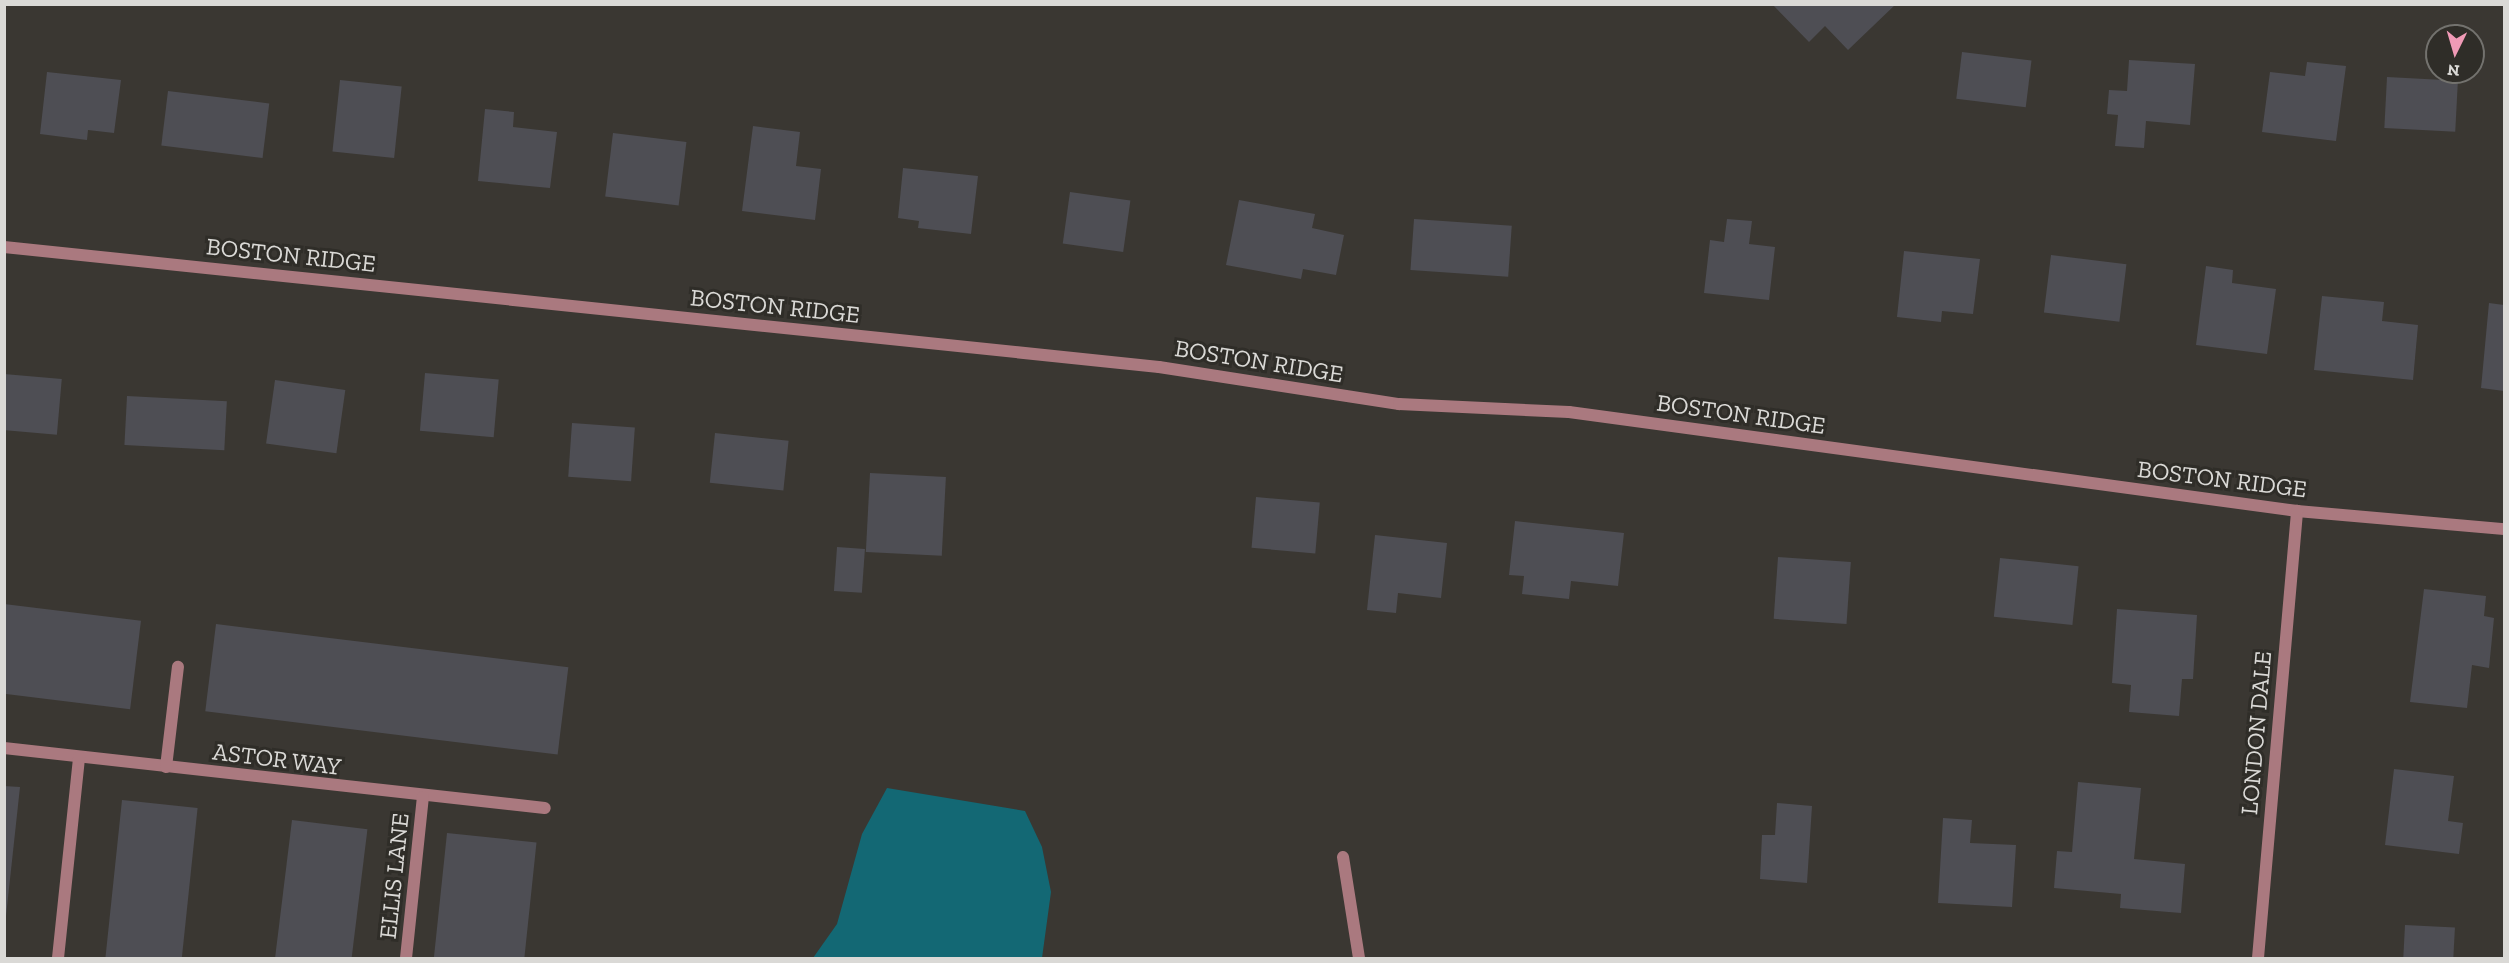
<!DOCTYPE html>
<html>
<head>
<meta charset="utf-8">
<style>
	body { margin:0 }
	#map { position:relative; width:2509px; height:963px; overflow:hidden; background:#3a3732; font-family:"Zilla Slab",serif }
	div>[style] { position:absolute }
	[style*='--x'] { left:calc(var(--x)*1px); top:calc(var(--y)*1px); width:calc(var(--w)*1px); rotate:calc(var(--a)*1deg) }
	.water>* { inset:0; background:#136874 }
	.building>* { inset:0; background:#4e4e54; transform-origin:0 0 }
	.lane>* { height:12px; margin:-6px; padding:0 6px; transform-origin:6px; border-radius:6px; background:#aa797f }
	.street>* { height:12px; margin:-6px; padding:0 6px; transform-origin:6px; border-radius:6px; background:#aa797f }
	span { translate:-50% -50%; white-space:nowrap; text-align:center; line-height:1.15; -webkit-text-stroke:6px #2f2d28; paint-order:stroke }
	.street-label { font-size:24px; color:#dad9d6 }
	.frame { position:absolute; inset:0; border:6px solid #dad9d6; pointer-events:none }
	.north { position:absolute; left:2425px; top:24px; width:60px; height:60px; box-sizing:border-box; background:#2f2d28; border:2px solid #73726e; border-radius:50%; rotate:185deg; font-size:16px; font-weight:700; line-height:24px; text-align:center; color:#dad9d6 }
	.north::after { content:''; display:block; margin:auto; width:21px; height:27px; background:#f09ab6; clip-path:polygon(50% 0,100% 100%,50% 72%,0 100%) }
</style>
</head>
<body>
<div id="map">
	<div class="water">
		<div style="clip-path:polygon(887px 788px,1025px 811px,1042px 847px,1051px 892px,1042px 958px,813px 958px,837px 924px,862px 834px)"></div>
	</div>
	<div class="building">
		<div style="clip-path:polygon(1772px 4px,1896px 4px,1848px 50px,1825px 26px,1809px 42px)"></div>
		<div style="left:1962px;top:52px;width:70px;height:47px;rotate:7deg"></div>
		<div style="clip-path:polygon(2129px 60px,2195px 64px,2190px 125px,2146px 121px,2144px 148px,2115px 146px,2118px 115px,2107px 114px,2109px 90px,2127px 91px)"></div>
		<div style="clip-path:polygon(2307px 62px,2346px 66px,2336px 141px,2262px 132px,2270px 72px,2305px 76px)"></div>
		<div style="clip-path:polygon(47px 72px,121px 80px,114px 133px,88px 130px,87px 140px,40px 134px)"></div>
		<div style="left:2387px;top:77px;width:71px;height:51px;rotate:3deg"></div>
		<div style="left:340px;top:80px;width:62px;height:72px;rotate:6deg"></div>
		<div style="left:168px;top:91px;width:102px;height:55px;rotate:7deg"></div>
		<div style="clip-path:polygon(485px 109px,514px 112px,513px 127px,557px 132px,550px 188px,478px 181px)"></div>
		<div style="clip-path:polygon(753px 126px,800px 132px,796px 166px,821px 169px,815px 220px,742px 211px)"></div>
		<div style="left:613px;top:133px;width:74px;height:64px;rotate:7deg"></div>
		<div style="clip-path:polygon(903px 168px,978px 176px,971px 234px,918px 228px,919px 221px,898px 218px)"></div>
		<div style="left:1070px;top:192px;width:61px;height:52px;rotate:8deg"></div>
		<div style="clip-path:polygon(1239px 200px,1315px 214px,1312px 228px,1344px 235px,1336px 275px,1303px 269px,1301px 279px,1226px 265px)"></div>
		<div style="left:1414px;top:219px;width:98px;height:51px;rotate:4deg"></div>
		<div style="clip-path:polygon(1727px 219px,1752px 221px,1749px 244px,1775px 247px,1769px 300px,1704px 293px,1710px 240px,1724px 242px)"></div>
		<div style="clip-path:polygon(1904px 251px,1980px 259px,1973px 314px,1942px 311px,1941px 322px,1897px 317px)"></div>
		<div style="left:2051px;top:255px;width:76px;height:58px;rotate:7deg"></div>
		<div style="clip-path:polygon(2206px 266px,2233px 270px,2232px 283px,2276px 289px,2267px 354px,2196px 345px)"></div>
		<div style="clip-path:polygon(2322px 296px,2384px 302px,2382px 321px,2418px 325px,2413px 380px,2314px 370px)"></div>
		<div style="clip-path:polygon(2489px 303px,2504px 305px,2504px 391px,2481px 388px)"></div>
		<div style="left:425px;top:373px;width:74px;height:58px;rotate:5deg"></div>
		<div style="left:4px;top:374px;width:58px;height:56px;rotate:5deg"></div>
		<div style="left:275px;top:380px;width:71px;height:64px;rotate:8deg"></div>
		<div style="left:127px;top:396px;width:100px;height:49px;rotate:3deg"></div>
		<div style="left:572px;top:423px;width:63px;height:54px;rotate:4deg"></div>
		<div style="left:715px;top:433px;width:74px;height:50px;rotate:6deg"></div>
		<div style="left:870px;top:473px;width:76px;height:79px;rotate:3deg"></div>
		<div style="left:1256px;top:497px;width:64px;height:51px;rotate:5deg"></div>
		<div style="clip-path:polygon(1515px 521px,1624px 533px,1618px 586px,1571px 581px,1569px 599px,1522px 594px,1524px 576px,1509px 575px)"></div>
		<div style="clip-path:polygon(1375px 535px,1447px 543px,1441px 598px,1398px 593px,1396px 613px,1367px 610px)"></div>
		<div style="left:837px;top:547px;width:28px;height:44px;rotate:4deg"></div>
		<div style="left:1778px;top:557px;width:73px;height:62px;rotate:4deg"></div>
		<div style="left:2000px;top:558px;width:79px;height:59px;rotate:6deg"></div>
		<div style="clip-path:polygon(2424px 589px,2486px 596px,2484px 616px,2494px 618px,2489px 668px,2472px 665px,2467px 708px,2410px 702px)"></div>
		<div style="left:4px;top:604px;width:138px;height:89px;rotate:7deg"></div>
		<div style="clip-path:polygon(2117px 609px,2197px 615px,2193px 679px,2182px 679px,2179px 716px,2129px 712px,2131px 685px,2112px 683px)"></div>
		<div style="left:216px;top:624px;width:355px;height:88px;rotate:7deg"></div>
		<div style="clip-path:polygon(2394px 769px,2454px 776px,2448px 821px,2463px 823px,2459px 854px,2385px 845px)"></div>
		<div style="clip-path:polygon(2078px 782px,2141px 788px,2134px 859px,2185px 864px,2181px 913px,2120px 908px,2121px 894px,2054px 888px,2057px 851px,2072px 852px)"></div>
		<div style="clip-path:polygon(4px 786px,20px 787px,6px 916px,4px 916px)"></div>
		<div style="left:122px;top:800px;width:76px;height:159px;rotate:6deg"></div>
		<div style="clip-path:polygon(1777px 803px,1812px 806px,1807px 883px,1760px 879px,1762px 835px,1775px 835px)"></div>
		<div style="clip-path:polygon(1943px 818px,1972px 820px,1970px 843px,2016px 845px,2012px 907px,1938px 903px)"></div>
		<div style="left:292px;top:820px;width:76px;height:139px;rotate:7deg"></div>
		<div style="left:447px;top:833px;width:90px;height:126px;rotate:6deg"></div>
		<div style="left:2405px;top:925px;width:50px;height:33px;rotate:3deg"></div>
	</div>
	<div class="lane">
		<div style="--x:4;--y:748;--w:544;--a:6.33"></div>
		<div style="--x:166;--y:767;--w:101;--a:-83.2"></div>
		<div style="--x:1343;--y:857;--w:102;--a:81"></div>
		<div style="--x:58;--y:958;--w:202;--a:-84"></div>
		<div style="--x:406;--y:958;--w:162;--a:-84"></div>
	</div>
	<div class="street">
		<div style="--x:4;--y:247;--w:1161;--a:5.93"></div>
		<div style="--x:1159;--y:367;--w:243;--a:8.8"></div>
		<div style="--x:1399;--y:404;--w:170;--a:2.7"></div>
		<div style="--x:1569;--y:412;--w:735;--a:7.74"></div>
		<div style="--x:2297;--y:511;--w:208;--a:5"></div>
		<div style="--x:2258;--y:958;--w:449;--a:-85"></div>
	</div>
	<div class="street-label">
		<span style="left:291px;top:255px;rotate:6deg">BOSTON RIDGE</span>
		<span style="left:775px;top:306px;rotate:6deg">BOSTON RIDGE</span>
		<span style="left:1259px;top:361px;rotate:9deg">BOSTON RIDGE</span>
		<span style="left:1741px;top:414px;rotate:8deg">BOSTON RIDGE</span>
		<span style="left:2222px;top:479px;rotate:7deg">BOSTON RIDGE</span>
		<span style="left:2256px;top:733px;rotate:-85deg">LONDON DALE</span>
		<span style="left:277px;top:759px;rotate:7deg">ASTOR WAY</span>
		<span style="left:394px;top:876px;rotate:-84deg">ELLIS LANE</span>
	</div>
	<div class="frame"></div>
	<div class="north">N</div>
</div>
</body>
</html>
